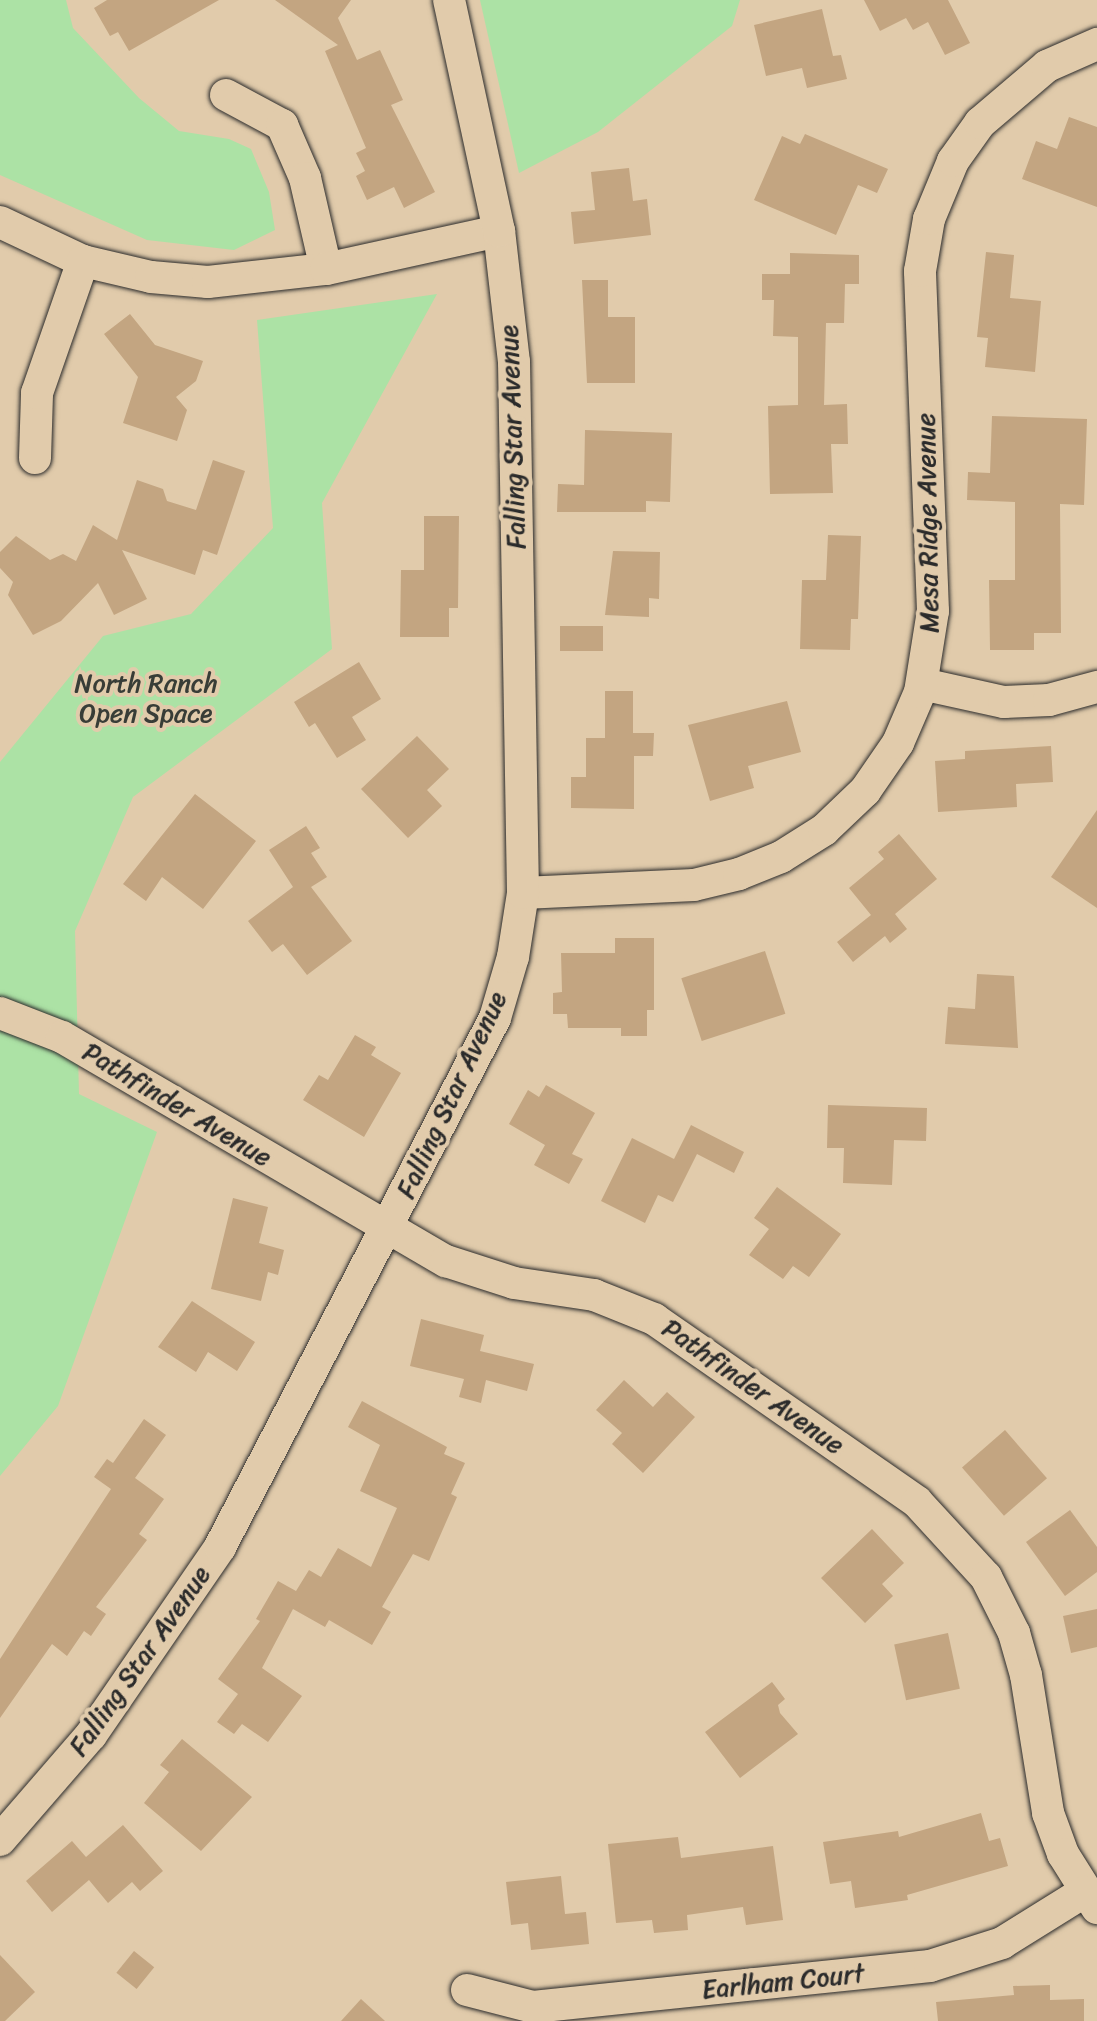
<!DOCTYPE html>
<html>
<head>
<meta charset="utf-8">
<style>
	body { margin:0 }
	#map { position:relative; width:1097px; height:2021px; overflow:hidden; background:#e1cbab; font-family:Sriracha,sans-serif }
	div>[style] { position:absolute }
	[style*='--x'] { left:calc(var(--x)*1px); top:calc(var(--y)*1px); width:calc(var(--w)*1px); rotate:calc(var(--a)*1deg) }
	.green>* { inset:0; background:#ace2a5 }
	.building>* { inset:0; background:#c3a581; transform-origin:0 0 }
	.roads { filter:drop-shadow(0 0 2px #2b2b2b) drop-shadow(0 0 2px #2b2b2b) }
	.minor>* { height:32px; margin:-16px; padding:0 16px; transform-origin:16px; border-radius:16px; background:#e1cbab }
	span { translate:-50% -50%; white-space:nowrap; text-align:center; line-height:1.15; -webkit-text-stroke:8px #e1cbab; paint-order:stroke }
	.street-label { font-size:26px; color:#2b2b2b }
	.park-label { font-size:26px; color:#383d37 }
</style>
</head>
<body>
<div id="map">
	<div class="green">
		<div style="clip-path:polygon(0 0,66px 0,73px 28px,139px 98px,179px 131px,229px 139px,251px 149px,269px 192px,275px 230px,234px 250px,147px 240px,0 175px)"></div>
		<div style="clip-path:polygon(480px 0,740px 0,732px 26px,598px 132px,519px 173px)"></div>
		<div style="clip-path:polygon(437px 294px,322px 503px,332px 649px,133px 797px,75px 931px,79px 1094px,157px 1132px,58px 1406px,0 1476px,0 762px,103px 636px,191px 614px,273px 528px,257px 320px)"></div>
	</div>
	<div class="building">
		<div style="clip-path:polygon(107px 0,219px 0,129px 51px,118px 32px,110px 36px,94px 8px)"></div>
		<div style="clip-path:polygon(275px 0,351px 0,338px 18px,357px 60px,380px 50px,403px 100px,391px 105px,435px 192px,404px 208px,394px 187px,367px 200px,356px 176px,365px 171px,356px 153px,366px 148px,325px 51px,338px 45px)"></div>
		<div style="clip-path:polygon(864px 0,948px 0,970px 43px,945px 55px,928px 22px,913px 30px,906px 18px,880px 31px)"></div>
		<div style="clip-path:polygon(822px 9px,833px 56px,841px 55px,847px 79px,807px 88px,802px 68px,766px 76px,754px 25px)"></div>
		<div style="clip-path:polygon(1069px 117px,1097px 127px,1097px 207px,1022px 179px,1036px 141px,1057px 149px)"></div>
		<div style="clip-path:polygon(805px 134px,888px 169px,877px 193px,858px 185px,836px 235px,754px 200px,782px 136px,800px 144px)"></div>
		<div style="clip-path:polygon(629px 168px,633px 201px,647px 199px,651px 235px,574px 244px,571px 212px,595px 210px,591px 172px)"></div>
		<div style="clip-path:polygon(986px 252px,1014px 255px,1010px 298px,1041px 301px,1035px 372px,985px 367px,988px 338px,977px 337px)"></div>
		<div style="clip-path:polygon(790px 253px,859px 255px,859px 284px,845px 284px,844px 323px,826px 323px,824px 405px,847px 404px,848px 444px,831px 444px,833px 493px,770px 494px,768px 406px,798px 405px,798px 337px,773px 336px,774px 300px,762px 300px,762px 274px,790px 274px)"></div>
		<div style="clip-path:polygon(582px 280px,608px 280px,608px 317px,635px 317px,635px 383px,587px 383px)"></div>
		<div style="clip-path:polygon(130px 314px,155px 345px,203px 361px,196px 381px,176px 397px,187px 410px,177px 441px,123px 423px,138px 377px,104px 334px)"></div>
		<div style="clip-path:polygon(992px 416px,1087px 419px,1084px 505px,1060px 504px,1061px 633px,1034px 633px,1034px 650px,990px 650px,989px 580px,1015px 580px,1015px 502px,967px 500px,968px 472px,990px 473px)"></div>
		<div style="clip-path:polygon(585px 430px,672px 433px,670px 502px,646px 501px,646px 512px,557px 512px,558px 484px,584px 485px)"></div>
		<div style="clip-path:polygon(213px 460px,245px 471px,217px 555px,203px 550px,195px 575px,122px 550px,147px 599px,114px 615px,98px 583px,61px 621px,33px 635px,8px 595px,13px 582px,0 568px,0 552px,16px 536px,50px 560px,63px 554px,76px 561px,93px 525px,117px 540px,137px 480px,163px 489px,167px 501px,196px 510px)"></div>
		<div style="clip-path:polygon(424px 516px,459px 516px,458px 608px,449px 608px,449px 637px,400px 637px,401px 570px,424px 570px)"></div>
		<div style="clip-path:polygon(828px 535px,861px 536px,858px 619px,851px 619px,850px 650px,800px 649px,802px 580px,826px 580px)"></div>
		<div style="clip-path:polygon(613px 551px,660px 552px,659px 599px,649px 598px,649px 617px,605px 615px)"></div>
		<div style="left:560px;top:626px;width:43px;height:25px"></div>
		<div style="clip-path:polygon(359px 662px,381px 699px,352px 717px,366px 740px,337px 758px,315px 723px,309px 727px,294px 702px)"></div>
		<div style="clip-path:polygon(605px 691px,633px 691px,633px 733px,654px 733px,653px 756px,634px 756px,634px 809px,571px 808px,571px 777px,586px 777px,586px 738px,605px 738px)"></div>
		<div style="clip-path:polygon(787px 701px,801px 752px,748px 766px,754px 788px,710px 801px,688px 725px)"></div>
		<div style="clip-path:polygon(417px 736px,449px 769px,427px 790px,442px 806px,408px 838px,361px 789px)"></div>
		<div style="clip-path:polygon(1051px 746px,1053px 782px,1016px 784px,1017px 807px,938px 812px,935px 761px,965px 759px,965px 751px)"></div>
		<div style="clip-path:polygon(195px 794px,256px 841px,203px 909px,162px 877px,146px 901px,123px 884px)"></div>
		<div style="clip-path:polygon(1097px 810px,1097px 908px,1051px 877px)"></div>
		<div style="clip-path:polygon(306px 826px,320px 848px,311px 853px,327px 877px,311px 887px,352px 941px,307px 975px,283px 944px,272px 952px,248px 921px,293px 887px,269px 850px)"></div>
		<div style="clip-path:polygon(899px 834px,937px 879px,895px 914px,907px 929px,890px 943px,885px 936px,853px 962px,837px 942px,871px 915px,849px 888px,884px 859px,878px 852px)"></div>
		<div style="clip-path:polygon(615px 938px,654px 938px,654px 1010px,647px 1010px,647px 1036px,621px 1036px,621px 1028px,568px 1028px,567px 1014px,553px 1014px,553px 993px,562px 992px,561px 953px,615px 953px)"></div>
		<div style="left:765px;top:951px;width:66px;height:88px;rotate:72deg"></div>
		<div style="clip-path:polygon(977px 974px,1014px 976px,1018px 1048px,945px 1044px,948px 1007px,975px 1009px)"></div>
		<div style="clip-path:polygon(355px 1035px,376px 1047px,371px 1055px,401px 1073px,364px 1137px,303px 1100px,319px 1075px,328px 1080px)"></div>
		<div style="clip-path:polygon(546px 1085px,595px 1113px,572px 1154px,583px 1159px,569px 1184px,534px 1165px,545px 1145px,509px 1124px,528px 1090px,539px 1097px)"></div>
		<div style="clip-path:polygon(828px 1105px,927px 1108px,926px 1141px,894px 1140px,892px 1185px,843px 1183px,844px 1148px,827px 1148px)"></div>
		<div style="clip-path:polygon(691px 1125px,744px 1152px,734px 1173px,697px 1154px,673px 1202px,658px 1195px,645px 1223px,601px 1201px,632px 1138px,674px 1159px)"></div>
		<div style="clip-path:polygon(777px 1187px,841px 1234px,809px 1277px,793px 1266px,783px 1279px,749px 1255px,769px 1229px,754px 1218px)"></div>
		<div style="clip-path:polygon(233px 1198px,268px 1207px,259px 1243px,284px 1250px,278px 1275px,268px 1272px,261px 1301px,211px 1289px)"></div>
		<div style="clip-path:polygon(192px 1301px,255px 1342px,237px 1371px,208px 1352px,196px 1372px,158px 1347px)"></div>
		<div style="clip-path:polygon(421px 1319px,484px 1335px,480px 1351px,534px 1364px,527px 1391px,486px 1380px,481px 1403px,459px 1397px,464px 1379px,410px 1366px)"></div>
		<div style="clip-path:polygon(624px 1380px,653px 1407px,667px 1392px,695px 1417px,643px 1473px,612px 1444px,622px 1433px,596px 1410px)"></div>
		<div style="clip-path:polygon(362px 1401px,447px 1447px,444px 1454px,465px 1463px,451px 1494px,457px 1497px,429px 1561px,413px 1554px,382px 1607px,391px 1612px,372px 1645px,329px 1620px,325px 1627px,293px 1609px,262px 1668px,302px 1696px,268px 1742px,242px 1724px,234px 1734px,217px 1722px,238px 1694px,218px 1679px,260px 1621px,256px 1619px,278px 1581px,296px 1591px,309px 1570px,321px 1577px,338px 1548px,371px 1567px,397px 1508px,360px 1491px,380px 1445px,348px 1427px)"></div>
		<div style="clip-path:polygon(144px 1419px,166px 1435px,135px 1478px,164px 1499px,139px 1534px,147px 1540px,96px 1607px,106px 1614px,91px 1636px,84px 1631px,67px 1656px,52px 1644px,0 1718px,0 1659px,111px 1489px,94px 1477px,107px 1459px,113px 1463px)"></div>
		<div style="left:1005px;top:1430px;width:64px;height:57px;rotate:49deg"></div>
		<div style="clip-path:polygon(1070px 1510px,1097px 1547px,1097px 1572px,1065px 1596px,1026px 1542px)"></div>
		<div style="clip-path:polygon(872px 1529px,904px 1563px,882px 1584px,893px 1596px,865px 1623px,821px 1578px)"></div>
		<div style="clip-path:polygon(1097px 1609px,1097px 1647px,1071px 1653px,1063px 1616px)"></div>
		<div style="left:948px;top:1633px;width:57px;height:55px;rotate:78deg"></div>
		<div style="clip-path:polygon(772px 1682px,785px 1699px,778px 1705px,780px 1713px,798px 1734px,740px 1778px,705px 1732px)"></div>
		<div style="clip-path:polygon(182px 1739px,252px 1797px,201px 1851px,144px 1803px,169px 1772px,160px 1765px)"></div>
		<div style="clip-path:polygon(981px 1813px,989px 1841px,1000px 1838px,1008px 1866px,907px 1895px,908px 1900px,855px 1908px,851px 1881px,830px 1884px,823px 1842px,898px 1831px,899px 1837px)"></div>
		<div style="clip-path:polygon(123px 1825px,163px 1871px,140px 1891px,132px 1882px,108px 1903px,89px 1880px,52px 1912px,26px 1881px,72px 1841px,86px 1857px)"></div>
		<div style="clip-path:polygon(678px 1837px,681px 1858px,773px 1846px,783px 1920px,746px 1925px,743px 1907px,687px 1915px,688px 1930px,654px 1933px,652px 1920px,616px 1923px,608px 1844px)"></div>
		<div style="clip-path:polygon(561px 1876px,565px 1914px,586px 1912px,589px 1944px,531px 1950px,528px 1923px,511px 1925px,506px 1882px)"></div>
		<div style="left:134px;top:1951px;width:26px;height:28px;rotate:39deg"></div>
		<div style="clip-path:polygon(0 1955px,35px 1992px,5px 2021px,0 2021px)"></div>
		<div style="clip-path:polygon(1050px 1985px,1050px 2000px,1084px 1999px,1084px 2021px,938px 2021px,936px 2002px,1014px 1995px,1013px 1986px)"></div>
		<div style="clip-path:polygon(361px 1999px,385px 2021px,341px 2021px)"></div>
	</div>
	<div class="roads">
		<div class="minor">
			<div style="--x:226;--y:95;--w:64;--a:28.2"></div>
			<div style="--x:282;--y:125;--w:58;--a:66.5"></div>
			<div style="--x:305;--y:178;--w:93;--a:77"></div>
			<div style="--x:0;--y:222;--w:92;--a:25.2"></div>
			<div style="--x:83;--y:261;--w:70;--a:13.2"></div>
			<div style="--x:151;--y:277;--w:57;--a:5"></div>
			<div style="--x:208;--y:282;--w:119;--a:-6.3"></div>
			<div style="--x:326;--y:269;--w:177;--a:-12.4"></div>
			<div style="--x:35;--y:458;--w:65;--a:-88.2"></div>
			<div style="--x:37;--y:393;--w:140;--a:-70.8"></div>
			<div style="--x:922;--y:684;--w:84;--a:12.4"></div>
			<div style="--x:1004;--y:702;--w:45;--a:-2.5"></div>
			<div style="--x:1049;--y:700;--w:50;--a:-15.2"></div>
			<div style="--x:523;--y:893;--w:171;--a:-2.7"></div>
			<div style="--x:694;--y:885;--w:46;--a:-13.7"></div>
			<div style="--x:739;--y:874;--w:45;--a:-22"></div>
			<div style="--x:781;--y:857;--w:51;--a:-32.1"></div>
			<div style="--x:824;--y:830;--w:57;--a:-43.6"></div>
			<div style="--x:865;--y:791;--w:58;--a:-55.5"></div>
			<div style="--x:898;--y:743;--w:56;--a:-66.7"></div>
			<div style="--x:920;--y:692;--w:82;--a:-80.9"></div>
			<div style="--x:933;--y:611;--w:340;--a:-92.2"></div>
			<div style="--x:920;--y:271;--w:53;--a:-80.2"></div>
			<div style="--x:929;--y:219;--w:63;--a:-67.5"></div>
			<div style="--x:953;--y:161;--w:47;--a:-54.6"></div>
			<div style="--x:980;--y:123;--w:88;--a:-40.4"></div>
			<div style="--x:1047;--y:66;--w:55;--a:-23.7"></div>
			<div style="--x:0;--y:1013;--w:66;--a:21.2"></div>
			<div style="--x:62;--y:1037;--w:445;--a:30.3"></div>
			<div style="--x:446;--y:1261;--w:71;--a:17.9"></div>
			<div style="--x:514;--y:1283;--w:81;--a:8.5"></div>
			<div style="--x:594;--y:1295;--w:65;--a:21.8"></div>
			<div style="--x:654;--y:1319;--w:320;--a:34.8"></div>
			<div style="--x:917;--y:1502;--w:102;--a:47.4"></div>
			<div style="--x:986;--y:1577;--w:63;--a:63.4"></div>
			<div style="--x:1014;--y:1633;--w:44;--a:74.1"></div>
			<div style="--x:1026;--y:1675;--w:140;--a:80.9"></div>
			<div style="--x:1048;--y:1813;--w:44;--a:69.9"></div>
			<div style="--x:1063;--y:1854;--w:64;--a:57.8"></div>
			<div style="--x:0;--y:1840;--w:139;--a:-49.1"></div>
			<div style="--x:91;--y:1735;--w:228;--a:-55.5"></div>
			<div style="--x:220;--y:1547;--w:596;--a:-62.53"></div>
			<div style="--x:495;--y:1018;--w:64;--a:-73.6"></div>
			<div style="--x:513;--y:957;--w:65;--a:-81.1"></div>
			<div style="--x:523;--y:893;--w:531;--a:-90.97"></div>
			<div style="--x:514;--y:362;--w:132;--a:-96.5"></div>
			<div style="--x:499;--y:231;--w:236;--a:-102.2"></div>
			<div style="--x:467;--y:1990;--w:68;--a:14.4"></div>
			<div style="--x:533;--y:2007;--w:399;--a:-5.9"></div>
			<div style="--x:930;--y:1966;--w:76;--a:-17.7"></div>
			<div style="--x:1002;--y:1943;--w:97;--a:-31.9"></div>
		</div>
	</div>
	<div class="street-label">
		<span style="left:513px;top:437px;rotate:-92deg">Falling Star Avenue</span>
		<span style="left:928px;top:523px;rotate:-91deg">Mesa Ridge Avenue</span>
		<span style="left:452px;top:1095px;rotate:-65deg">Falling Star Avenue</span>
		<span style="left:177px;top:1105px;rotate:31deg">Pathfinder Avenue</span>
		<span style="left:753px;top:1387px;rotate:35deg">Pathfinder Avenue</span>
		<span style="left:140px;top:1661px;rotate:-55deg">Falling Star Avenue</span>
		<span style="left:783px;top:1982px;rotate:-6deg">Earlham Court</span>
	</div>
	<div class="park-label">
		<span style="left:146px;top:699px">North Ranch<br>Open Space</span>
	</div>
</div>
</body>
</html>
